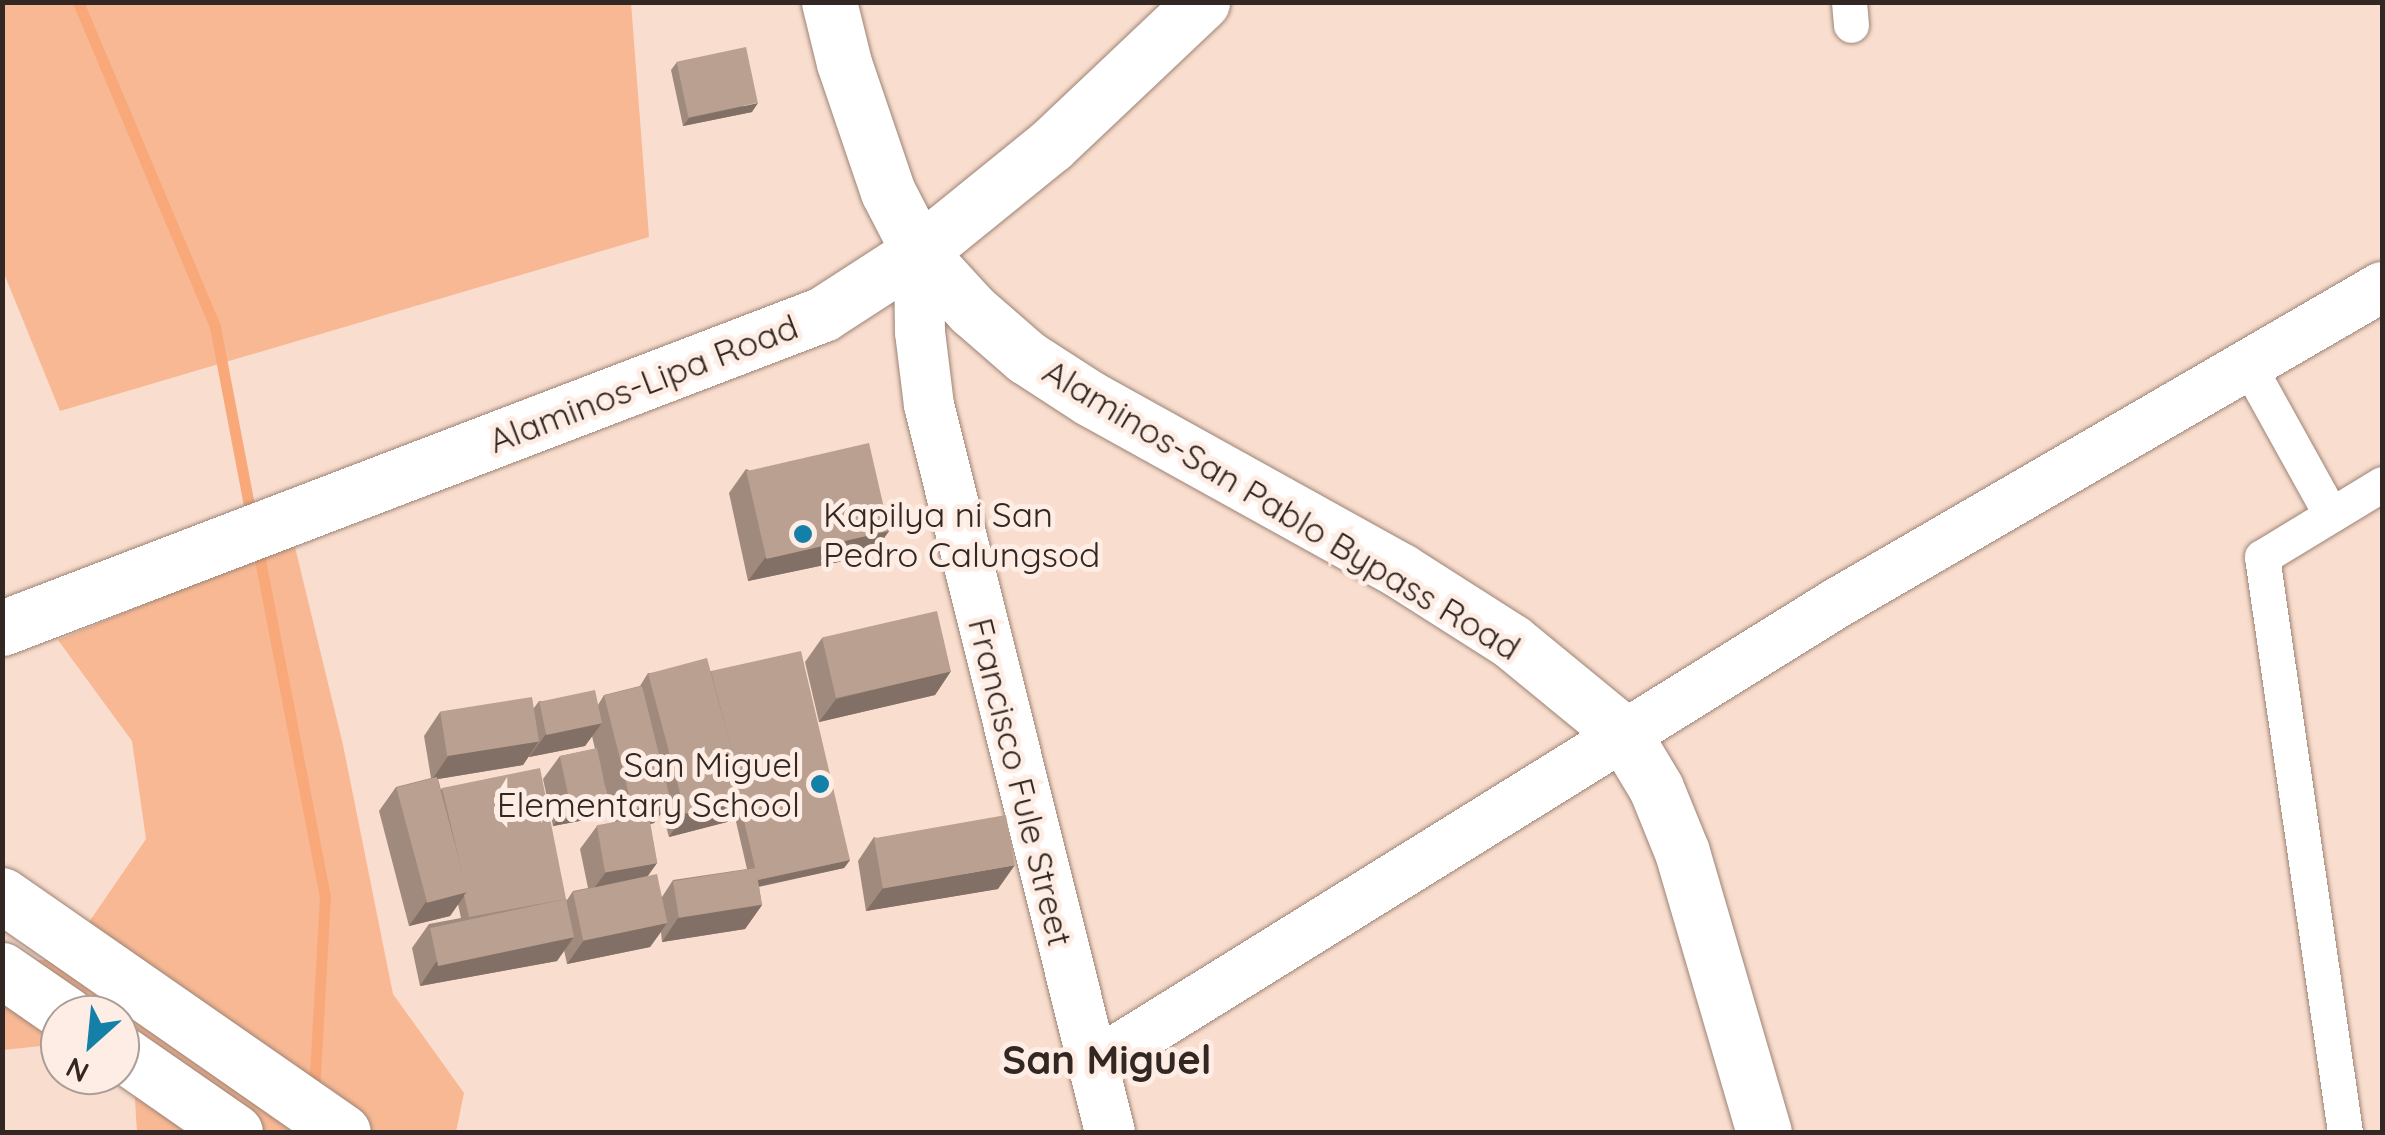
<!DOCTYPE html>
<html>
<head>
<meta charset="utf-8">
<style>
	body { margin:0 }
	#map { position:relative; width:2385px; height:1135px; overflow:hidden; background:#f9ddce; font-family:Quicksand,sans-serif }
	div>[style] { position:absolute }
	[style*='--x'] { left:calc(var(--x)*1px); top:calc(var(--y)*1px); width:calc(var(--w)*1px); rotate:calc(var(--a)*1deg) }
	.green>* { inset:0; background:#f8b894 }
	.stream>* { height:11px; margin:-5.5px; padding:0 5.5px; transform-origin:5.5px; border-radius:5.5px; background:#f9a879 }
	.roads { filter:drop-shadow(0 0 2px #9c8375) drop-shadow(0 0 2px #9c8375) }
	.street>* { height:35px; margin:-17.5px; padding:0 17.5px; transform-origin:17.5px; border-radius:17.5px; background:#fff }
	.secondary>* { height:50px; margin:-25px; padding:0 25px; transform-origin:25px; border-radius:25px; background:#fff }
	.primary>* { height:55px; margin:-27.5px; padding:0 27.5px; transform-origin:27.5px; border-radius:27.5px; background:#fff }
	.highway>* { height:55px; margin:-27.5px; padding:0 27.5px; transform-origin:27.5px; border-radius:27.5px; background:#fff }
	.wall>* { inset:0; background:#9f8a7d }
	.shaded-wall>* { inset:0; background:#827066 }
	.building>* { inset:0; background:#b9a091; transform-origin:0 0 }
	.dots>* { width:28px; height:28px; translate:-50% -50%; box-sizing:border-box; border:5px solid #feede4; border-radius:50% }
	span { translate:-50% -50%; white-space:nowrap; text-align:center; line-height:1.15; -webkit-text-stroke:10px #feede4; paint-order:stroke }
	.street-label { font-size:35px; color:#322722 }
	.poi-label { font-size:35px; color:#322722 }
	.left { translate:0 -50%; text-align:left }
	.right { translate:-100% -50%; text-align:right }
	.quarter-label { font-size:40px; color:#322722; font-weight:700 }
	.frame { position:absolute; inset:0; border:5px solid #322722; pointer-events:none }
	.north { position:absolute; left:40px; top:995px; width:100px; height:100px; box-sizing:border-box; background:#feede4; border:2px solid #ac9e96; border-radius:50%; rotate:207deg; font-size:28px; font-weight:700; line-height:40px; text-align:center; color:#322722 }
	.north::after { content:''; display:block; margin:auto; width:35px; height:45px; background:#1480a8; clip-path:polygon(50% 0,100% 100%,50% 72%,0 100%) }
</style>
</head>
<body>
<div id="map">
	<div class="green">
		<div style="clip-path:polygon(2px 3px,631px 3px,649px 237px,60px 411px,3px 271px)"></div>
		<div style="clip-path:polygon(294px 543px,343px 745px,393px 994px,464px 1093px,456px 1132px,137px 1132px,131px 1036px,120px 1037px,120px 1015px,60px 1015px,60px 1044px,3px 1050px,3px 960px,63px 960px,146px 839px,132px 741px,58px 640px)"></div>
	</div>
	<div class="stream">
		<div style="--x:78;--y:2;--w:353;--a:67.1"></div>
		<div style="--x:215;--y:327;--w:192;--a:79.2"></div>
		<div style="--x:257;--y:544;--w:359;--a:79.1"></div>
		<div style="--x:325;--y:896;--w:197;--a:93.2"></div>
	</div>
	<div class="roads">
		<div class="street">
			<div style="--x:1849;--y:2;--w:23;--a:85"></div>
			<div style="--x:2248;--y:365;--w:171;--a:61"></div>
			<div style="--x:2345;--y:1132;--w:581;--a:-98.21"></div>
			<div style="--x:2262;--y:557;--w:140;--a:-31.3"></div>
		</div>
		<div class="secondary">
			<div style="--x:919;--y:252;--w:80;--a:89.3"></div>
			<div style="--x:920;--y:332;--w:74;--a:83"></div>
			<div style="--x:929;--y:405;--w:749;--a:76.02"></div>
			<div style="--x:1093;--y:1065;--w:876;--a:-31.84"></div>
			<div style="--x:1837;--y:603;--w:630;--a:-30.11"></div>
		</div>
		<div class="primary">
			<div style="--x:2;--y:628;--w:879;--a:-20.93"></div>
			<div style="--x:823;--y:314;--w:114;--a:-32.9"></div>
			<div style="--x:919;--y:252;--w:170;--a:-39"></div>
			<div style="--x:1051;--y:145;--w:208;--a:-43.4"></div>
		</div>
		<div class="highway">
			<div style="--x:829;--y:2;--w:63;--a:76.2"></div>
			<div style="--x:844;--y:63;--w:136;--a:71.2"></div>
			<div style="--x:888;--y:192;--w:68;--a:62.7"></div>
			<div style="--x:919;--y:252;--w:79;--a:47.6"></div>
			<div style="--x:972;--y:310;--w:72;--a:41"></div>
			<div style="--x:1026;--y:357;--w:77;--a:32.9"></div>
			<div style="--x:1091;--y:399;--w:355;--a:29"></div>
			<div style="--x:1401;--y:571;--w:130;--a:32.5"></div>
			<div style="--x:1511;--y:641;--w:145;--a:39.4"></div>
			<div style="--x:1623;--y:733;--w:64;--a:59"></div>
			<div style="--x:1656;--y:788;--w:69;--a:67.9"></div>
			<div style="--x:1682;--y:852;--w:292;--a:73.7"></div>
			<div style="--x:2;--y:895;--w:415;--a:34.8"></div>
			<div style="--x:2;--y:970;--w:79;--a:34.7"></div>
			<div style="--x:120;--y:1052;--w:140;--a:34.8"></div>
		</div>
	</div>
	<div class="wall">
		<div style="clip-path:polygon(677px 62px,752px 112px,683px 126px,671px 70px)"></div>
		<div style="clip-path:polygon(746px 469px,889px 531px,872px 555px,748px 581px,729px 493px)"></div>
		<div style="clip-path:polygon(822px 638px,951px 671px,935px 695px,819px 722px,805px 662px)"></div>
		<div style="clip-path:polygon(evenodd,711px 671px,850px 860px,844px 868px,759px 887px,762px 905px,745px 929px,662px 942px,661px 932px,650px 947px,567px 964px,564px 950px,557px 961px,420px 986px,412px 948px,429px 924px,461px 918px,458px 904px,450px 916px,409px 926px,379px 811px,396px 787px,431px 778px,424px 736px,440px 712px,534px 708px,539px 701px,598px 705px,604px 695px,640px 686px,648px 673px,711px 671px,592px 736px,595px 749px,560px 756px,543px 779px,553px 826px,590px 819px,607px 795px,604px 783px,615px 822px,597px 826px,580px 849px,588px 888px,573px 891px,567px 900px,442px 788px,441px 790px,438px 779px,523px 765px,529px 756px,529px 757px,585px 746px,592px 736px,711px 671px,662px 812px,669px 837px,727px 822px,734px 813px,747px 869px,673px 880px,662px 897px,648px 876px,657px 863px,650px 824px,654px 823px,662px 812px)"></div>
		<div style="clip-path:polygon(874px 837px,998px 889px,866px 911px,858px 861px)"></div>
	</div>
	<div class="shaded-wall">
		<div style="clip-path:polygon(758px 103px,752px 112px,683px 126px,689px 118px)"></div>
		<div style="clip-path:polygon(889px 531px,872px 555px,748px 581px,765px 558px)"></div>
		<div style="clip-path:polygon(951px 671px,935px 695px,819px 722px,836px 699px)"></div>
		<div style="clip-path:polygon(602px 723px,585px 746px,529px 757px,546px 734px)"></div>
		<div style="clip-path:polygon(539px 741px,523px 765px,432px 780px,448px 756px)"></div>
		<div style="clip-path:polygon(607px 795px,590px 819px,553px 826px,570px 802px)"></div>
		<div style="clip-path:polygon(744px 798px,727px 822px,669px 837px,685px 813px)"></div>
		<div style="clip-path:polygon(671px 800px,654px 823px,617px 833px,634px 809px)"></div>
		<div style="clip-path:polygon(850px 860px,844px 868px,751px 888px,757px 880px)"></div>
		<div style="clip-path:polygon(657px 863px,640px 886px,589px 895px,606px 872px)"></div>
		<div style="clip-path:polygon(1015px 865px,998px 889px,866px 911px,883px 888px)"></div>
		<div style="clip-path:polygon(467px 892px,450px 916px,409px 926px,426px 902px)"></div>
		<div style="clip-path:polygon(762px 905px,745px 929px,662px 942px,678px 918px)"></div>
		<div style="clip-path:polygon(667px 923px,650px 947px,567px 964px,584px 940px)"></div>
		<div style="clip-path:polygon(574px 937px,557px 961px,420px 986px,436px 962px)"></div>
	</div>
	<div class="building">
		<div style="left:746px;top:47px;width:57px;height:71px;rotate:78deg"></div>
		<div style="left:869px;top:443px;width:90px;height:126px;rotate:77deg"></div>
		<div style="left:937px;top:611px;width:62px;height:118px;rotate:77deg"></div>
		<div style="clip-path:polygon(801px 651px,850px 860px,758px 880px,740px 804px,744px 798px,711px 671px)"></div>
		<div style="left:707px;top:658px;width:145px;height:61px;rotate:75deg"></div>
		<div style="left:642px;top:686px;width:118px;height:39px;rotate:76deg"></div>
		<div style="left:595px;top:690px;width:34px;height:57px;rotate:78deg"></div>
		<div style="left:532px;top:697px;width:45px;height:93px;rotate:81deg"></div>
		<div style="left:597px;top:748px;width:48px;height:38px;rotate:78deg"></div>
		<div style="clip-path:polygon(540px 768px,566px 899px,469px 917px,464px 895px,467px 892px,442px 788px)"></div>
		<div style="left:437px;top:777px;width:119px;height:42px;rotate:75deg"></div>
		<div style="left:1006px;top:815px;width:51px;height:134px;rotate:80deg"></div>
		<div style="left:649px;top:816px;width:48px;height:53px;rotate:80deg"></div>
		<div style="left:756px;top:868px;width:37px;height:84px;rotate:81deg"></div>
		<div style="left:657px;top:874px;width:50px;height:86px;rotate:78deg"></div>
		<div style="left:566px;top:899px;width:39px;height:139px;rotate:78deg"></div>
	</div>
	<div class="dots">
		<div style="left:803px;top:534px;background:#1480a8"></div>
		<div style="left:820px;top:784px;background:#1480a8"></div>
	</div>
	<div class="street-label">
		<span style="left:643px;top:383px;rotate:-21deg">Alaminos-Lipa Road</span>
		<span style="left:1282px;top:509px;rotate:31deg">Alaminos-San Pablo Bypass Road</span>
		<span style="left:1021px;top:782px;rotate:76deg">Francisco Fule Street</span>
	</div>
	<div class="poi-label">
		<span class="left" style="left:823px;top:534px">Kapilya ni San<br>Pedro Calungsod</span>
		<span class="right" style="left:800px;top:784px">San Miguel<br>Elementary School</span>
	</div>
	<div class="quarter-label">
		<span style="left:1107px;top:1059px">San Miguel</span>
	</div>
	<div class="frame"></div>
	<div class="north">N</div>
</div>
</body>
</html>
